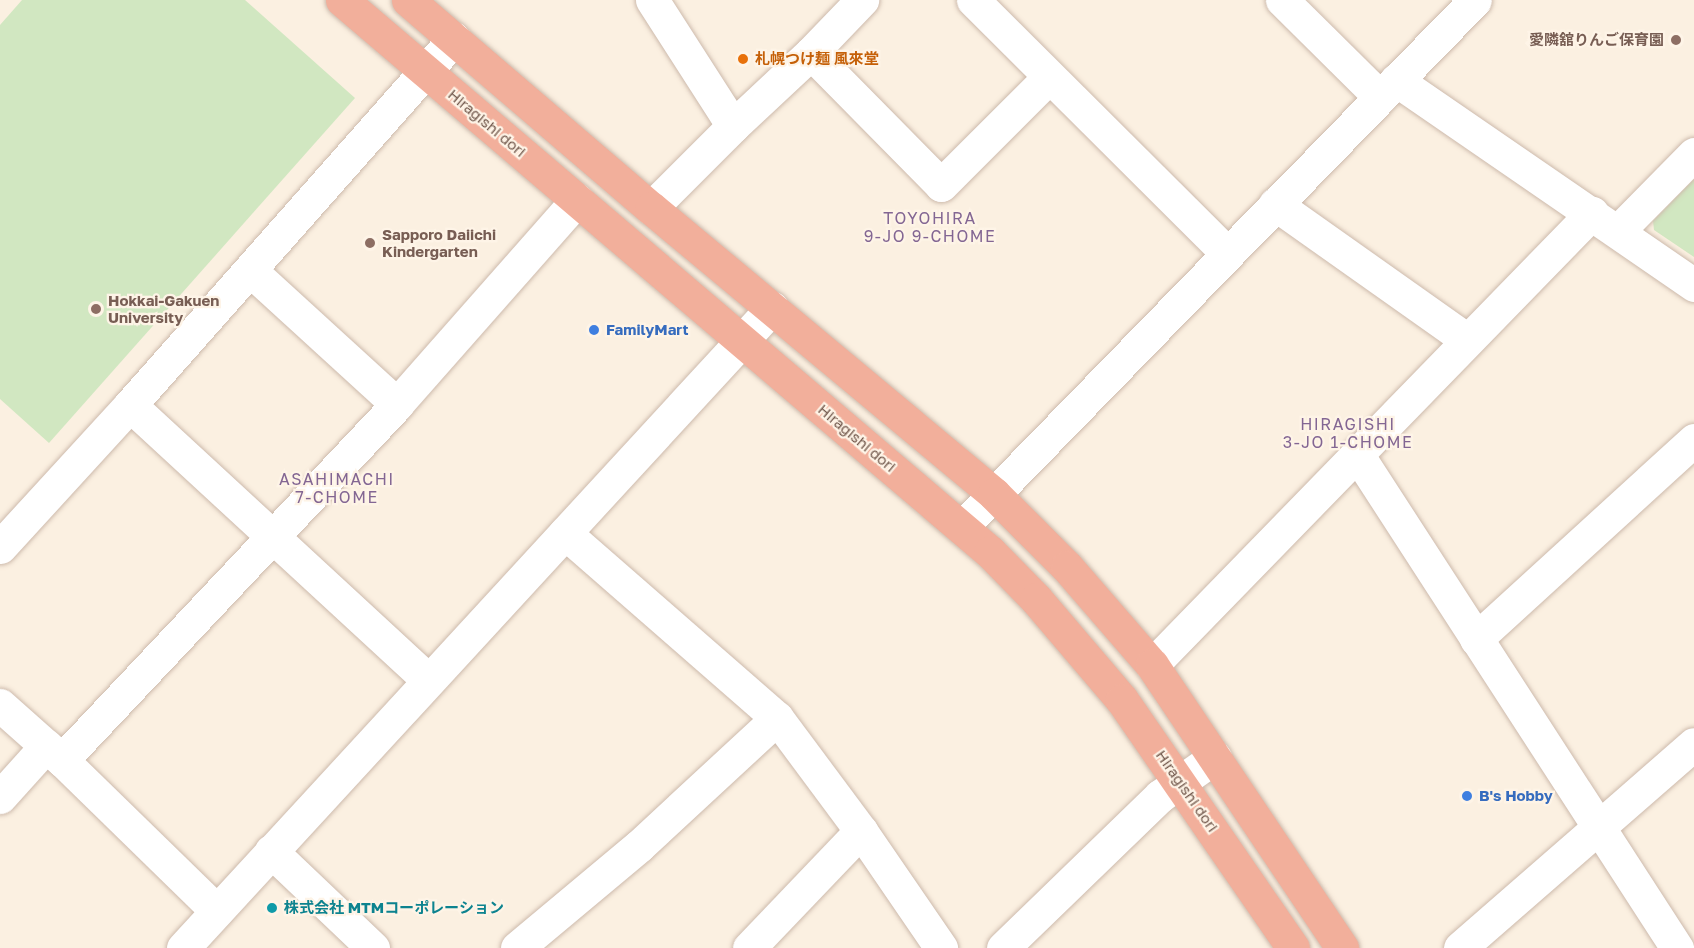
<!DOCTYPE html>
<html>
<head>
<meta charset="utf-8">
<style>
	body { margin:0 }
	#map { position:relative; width:1694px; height:948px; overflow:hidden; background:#fbf0e1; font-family:"Golos Text","Noto Sans JP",sans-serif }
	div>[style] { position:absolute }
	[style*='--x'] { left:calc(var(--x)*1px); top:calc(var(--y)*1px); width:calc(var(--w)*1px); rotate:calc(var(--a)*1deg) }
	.green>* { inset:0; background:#d1e7c1 }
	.roads { filter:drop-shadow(0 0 2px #cdbaac) drop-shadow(0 0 2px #cdbaac) }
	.minor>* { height:33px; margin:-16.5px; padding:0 16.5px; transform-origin:16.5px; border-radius:16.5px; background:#fff }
	.highway>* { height:33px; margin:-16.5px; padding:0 16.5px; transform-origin:16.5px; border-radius:16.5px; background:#f2af9b }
	.dots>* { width:16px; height:16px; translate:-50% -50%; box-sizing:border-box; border:3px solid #fef4e7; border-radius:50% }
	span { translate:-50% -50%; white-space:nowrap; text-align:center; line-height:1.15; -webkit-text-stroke:4.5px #fef4e7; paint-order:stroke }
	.education-label { font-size:15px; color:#785e54; font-weight:700 }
	.right { translate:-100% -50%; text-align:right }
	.left { translate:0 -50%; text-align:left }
	.food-label { font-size:15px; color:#c56008; font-weight:700 }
	.street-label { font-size:15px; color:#70564a }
	.shop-label { font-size:15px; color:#366cbe; font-weight:700 }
	.culture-label { font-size:15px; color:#0d838f; font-weight:700 }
	.neighbourhood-label { font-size:16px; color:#836693; letter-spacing:1.5px }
</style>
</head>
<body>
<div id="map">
	<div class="green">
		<div style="clip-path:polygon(22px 0,245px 0,355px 98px,49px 443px,0 399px,0 25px)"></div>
		<div style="clip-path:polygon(1694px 179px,1694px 257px,1654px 230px,1653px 221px)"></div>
	</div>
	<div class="roads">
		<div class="minor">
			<div style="--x:973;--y:0;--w:359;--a:44.9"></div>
			<div style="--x:1282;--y:0;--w:138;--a:44.7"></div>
			<div style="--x:811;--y:53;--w:185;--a:45.4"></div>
			<div style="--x:941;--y:185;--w:153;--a:-45"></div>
			<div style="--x:1396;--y:80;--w:362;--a:34.5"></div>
			<div style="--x:733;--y:126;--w:107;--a:-43.1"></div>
			<div style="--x:811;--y:53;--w:74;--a:-46.1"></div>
			<div style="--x:1275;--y:204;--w:235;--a:35.3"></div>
			<div style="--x:651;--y:208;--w:116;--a:-45"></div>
			<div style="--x:733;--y:126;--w:150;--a:-122.7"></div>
			<div style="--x:1618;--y:231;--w:108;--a:-45.4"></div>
			<div style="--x:250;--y:270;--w:199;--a:42.4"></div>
			<div style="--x:130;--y:405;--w:405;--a:42.7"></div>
			<div style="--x:1357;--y:454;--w:589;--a:57.07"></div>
			<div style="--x:962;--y:527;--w:735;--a:-45.77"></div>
			<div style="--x:565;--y:533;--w:281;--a:41.1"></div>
			<div style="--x:777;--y:718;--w:141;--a:53.4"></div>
			<div style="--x:861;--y:831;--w:142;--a:55.6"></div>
			<div style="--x:0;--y:547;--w:193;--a:-47.5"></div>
			<div style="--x:130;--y:405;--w:489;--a:-48.5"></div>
			<div style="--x:1476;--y:639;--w:295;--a:-42.4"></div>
			<div style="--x:1152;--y:665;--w:631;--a:-45.77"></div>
			<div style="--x:0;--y:705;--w:83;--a:41.6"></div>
			<div style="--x:62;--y:760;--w:216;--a:44.3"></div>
			<div style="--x:62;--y:760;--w:489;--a:-46.7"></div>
			<div style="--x:397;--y:404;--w:272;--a:-48.6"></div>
			<div style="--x:0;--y:797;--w:69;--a:-48"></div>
			<div style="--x:271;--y:851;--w:141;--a:43.6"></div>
			<div style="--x:183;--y:948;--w:870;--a:-47.38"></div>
			<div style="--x:517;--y:948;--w:159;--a:-39.9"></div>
			<div style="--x:639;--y:846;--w:188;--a:-42.8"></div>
			<div style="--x:749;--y:948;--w:162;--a:-46.3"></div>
			<div style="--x:1003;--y:948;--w:219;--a:-44.1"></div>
			<div style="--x:1160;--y:796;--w:67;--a:-35.3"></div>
			<div style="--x:1460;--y:948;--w:310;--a:-41.1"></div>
		</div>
		<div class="highway">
			<div style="--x:342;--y:0;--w:851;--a:40.43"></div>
			<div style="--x:990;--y:552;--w:66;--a:45.6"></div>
			<div style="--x:1036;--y:599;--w:133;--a:49.6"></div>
			<div style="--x:1122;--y:700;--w:301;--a:55.4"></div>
			<div style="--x:408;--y:0;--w:320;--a:40.6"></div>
			<div style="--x:651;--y:208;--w:447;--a:39.8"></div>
			<div style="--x:994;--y:494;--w:103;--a:45"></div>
			<div style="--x:1067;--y:567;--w:130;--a:49.1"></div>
			<div style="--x:1152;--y:665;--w:341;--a:56.1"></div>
		</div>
	</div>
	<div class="dots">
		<div style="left:1676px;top:40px;background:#8d6e63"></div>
		<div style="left:743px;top:59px;background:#e8710a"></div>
		<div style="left:370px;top:243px;background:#8d6e63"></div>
		<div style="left:96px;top:309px;background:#8d6e63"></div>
		<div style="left:594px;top:330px;background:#3f7fe0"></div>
		<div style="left:1467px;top:796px;background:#3f7fe0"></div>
		<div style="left:272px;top:908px;background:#0f9aa8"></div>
	</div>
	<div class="education-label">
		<span class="right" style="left:1664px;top:40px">愛隣舘りんご保育園</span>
		<span class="left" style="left:382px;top:243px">Sapporo Daiichi<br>Kindergarten</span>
		<span class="left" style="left:108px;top:309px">Hokkai-Gakuen<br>University</span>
	</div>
	<div class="food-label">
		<span class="left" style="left:755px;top:59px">札幌つけ麺 風來堂</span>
	</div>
	<div class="street-label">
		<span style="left:487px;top:123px;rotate:40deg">Hiragishi dori</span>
		<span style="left:857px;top:438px;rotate:40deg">Hiragishi dori</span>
		<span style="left:1187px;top:791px;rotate:55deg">Hiragishi dori</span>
	</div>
	<div class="shop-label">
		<span class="left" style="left:606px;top:330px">FamilyMart</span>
		<span class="left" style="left:1479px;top:796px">B's Hobby</span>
	</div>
	<div class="culture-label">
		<span class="left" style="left:284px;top:908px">株式会社 MTMコーポレーション</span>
	</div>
	<div class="neighbourhood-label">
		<span style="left:930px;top:227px">TOYOHIRA<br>9-JO 9-CHOME</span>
		<span style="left:1348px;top:433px">HIRAGISHI<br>3-JO 1-CHOME</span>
		<span style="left:337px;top:488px">ASAHIMACHI<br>7-CHOME</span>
	</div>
</div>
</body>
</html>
